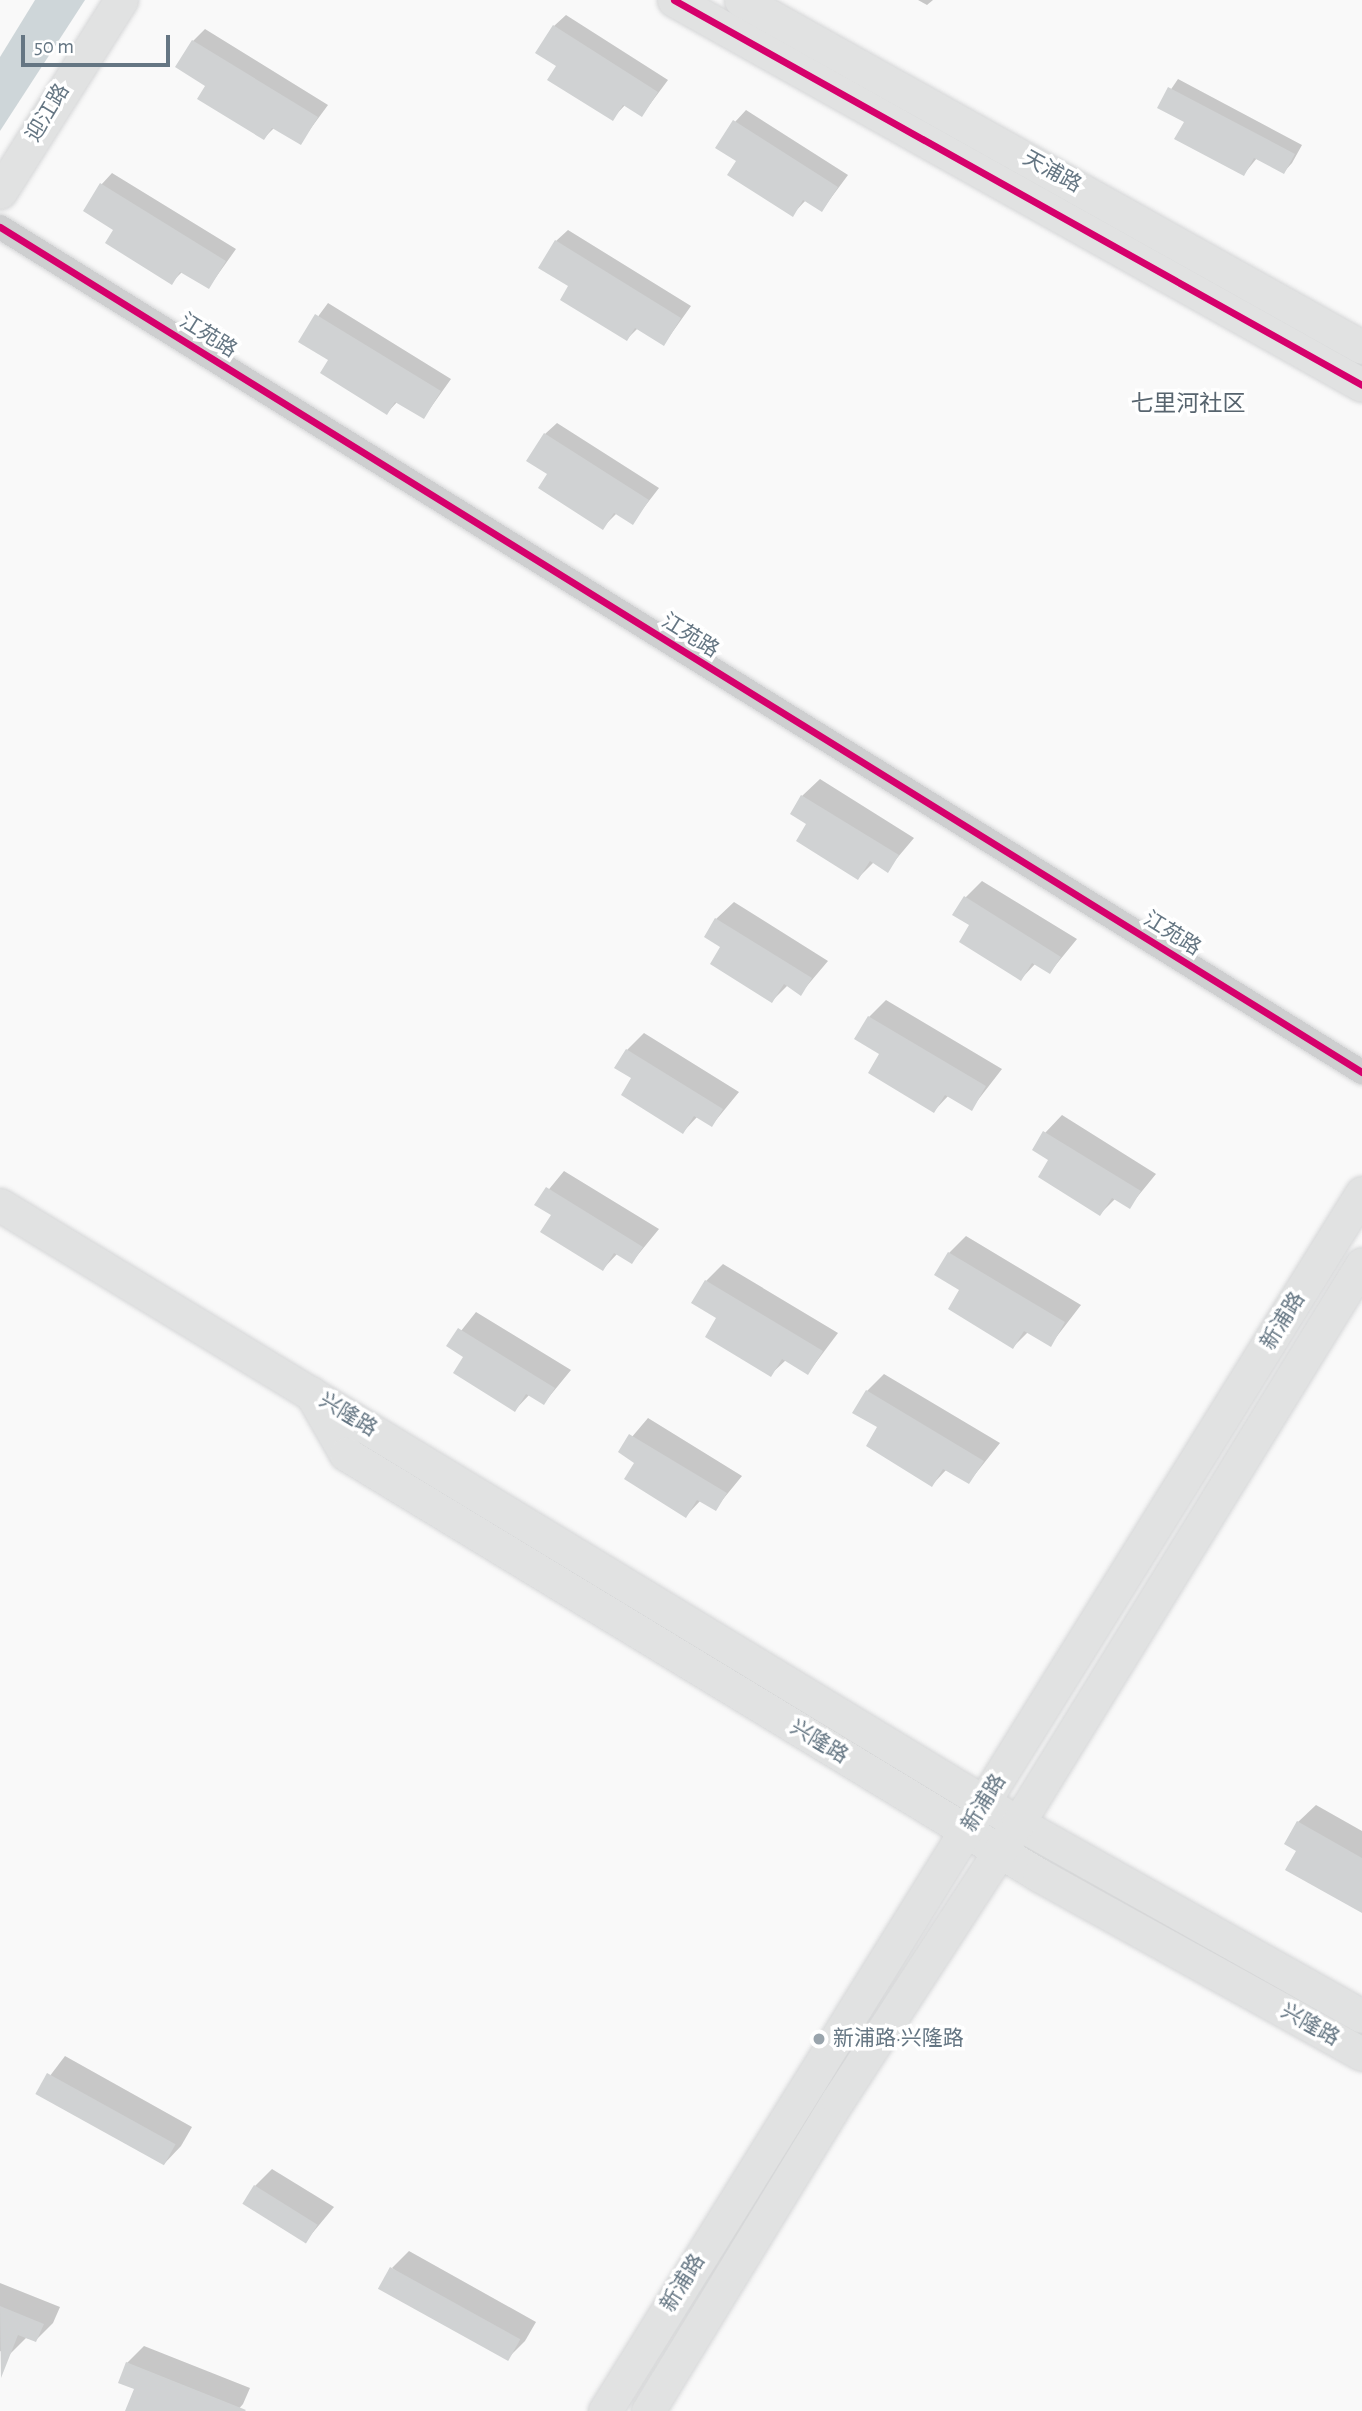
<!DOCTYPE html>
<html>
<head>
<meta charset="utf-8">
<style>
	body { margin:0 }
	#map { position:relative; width:1362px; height:2411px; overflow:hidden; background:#f9f9f9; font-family:"Alegreya Sans","Noto Sans SC",sans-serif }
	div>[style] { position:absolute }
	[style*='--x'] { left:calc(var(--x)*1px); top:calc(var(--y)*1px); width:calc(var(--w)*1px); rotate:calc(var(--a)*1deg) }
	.water>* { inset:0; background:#ced6d9 }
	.shadow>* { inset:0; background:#0003 }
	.building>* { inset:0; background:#d0d2d3; transform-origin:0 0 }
	.roads { filter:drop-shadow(0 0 2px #d5d6d7) drop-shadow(0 0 2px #d5d6d7) }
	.street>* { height:24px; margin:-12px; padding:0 12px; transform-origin:12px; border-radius:12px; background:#cecfd0 }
	.secondary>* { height:33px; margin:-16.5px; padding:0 16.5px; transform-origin:16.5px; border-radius:16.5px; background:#e1e2e2 }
	.cycleway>* { height:7px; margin:-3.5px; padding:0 3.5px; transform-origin:3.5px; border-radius:3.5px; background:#d6006c }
	.dots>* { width:19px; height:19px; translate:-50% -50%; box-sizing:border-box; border:4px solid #fff; border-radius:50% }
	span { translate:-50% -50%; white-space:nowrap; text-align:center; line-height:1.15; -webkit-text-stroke:7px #fff; paint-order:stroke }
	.street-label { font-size:21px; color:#657683 }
	.poi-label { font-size:21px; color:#657683 }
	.left { translate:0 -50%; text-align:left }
	.neighbourhood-label { font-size:23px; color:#57646e }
	.scale { position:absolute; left:21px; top:35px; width:149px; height:32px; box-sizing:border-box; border:4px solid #657683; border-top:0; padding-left:9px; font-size:21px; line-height:24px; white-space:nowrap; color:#657683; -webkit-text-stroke:5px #fff; paint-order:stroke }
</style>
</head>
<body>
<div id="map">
	<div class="water">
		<div style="clip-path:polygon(35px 0,85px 0,0 131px,0 57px)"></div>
	</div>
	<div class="shadow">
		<div style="clip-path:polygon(918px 0,933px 0,927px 5px)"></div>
		<div style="clip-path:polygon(566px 15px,668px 80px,642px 115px,626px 104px,612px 119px,558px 65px,554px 26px)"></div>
		<div style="clip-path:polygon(205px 29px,328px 105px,300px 143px,275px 127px,264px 138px,207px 85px,193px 41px)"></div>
		<div style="clip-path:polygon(1178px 79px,1302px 145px,1292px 163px,1284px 172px,1257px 158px,1244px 174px,1186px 122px,1159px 107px)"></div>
		<div style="clip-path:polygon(746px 110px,848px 175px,822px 210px,806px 200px,792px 215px,738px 161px,735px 122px)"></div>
		<div style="clip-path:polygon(112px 173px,236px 249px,209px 287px,183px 271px,172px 282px,115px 229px,101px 185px)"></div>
		<div style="clip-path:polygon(568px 230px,691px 306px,664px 344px,638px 328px,627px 339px,570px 286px,556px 241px)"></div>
		<div style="clip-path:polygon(328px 303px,451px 379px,424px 417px,398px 401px,387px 413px,330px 359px,300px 341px)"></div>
		<div style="clip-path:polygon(557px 423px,659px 488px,632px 523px,617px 513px,603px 527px,549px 474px,545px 434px)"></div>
		<div style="clip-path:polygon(820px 779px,914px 838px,887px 870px,874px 862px,858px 878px,809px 823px,802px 796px)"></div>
		<div style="clip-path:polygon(982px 881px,1077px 939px,1050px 972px,1036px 963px,1021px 979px,971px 925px,965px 898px)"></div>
		<div style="clip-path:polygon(734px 902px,828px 961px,801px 993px,788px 985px,772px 1001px,723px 946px,716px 919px)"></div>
		<div style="clip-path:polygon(886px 1000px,1002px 1069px,971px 1109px,949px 1095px,934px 1111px,882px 1053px,869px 1017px)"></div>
		<div style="clip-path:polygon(644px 1033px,739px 1092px,712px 1125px,698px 1116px,683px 1132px,633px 1078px,627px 1050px)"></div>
		<div style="clip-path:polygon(1062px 1115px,1156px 1174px,1129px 1207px,1116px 1198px,1100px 1214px,1051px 1160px,1045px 1133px)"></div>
		<div style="clip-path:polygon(564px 1171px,659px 1229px,632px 1262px,618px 1253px,603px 1269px,553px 1215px,536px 1205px)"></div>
		<div style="clip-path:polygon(966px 1236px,1081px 1305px,1051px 1344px,1029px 1331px,1013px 1347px,961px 1289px,949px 1253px)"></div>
		<div style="clip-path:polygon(723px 1264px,838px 1333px,808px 1373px,786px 1360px,770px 1375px,719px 1317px,706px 1281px)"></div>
		<div style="clip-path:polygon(476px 1312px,571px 1370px,544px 1403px,530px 1394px,515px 1410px,465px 1356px,449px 1346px)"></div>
		<div style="clip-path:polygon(884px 1374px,1000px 1443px,969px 1482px,947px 1469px,932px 1485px,880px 1427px,867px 1391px)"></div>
		<div style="clip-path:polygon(648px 1418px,742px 1476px,715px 1509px,701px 1500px,686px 1516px,637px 1462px,620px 1451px)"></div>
		<div style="clip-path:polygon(1316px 1805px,1362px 1831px,1362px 1904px,1298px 1851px,1298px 1822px)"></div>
		<div style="clip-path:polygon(65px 2056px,192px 2127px,181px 2146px,164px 2164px,37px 2093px)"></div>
		<div style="clip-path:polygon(272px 2169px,334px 2207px,305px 2242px,255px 2186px)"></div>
		<div style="clip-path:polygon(409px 2251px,536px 2322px,525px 2341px,508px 2358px,392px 2268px)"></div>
		<div style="clip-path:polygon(0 2283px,60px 2307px,53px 2323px,36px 2340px,26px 2338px,9px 2355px,0 2351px)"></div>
		<div style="clip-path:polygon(144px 2346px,250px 2388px,243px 2404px,237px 2411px,135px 2411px,136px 2388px,127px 2363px)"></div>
	</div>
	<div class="building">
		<div style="clip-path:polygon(553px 25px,658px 92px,642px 117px,623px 105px,613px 121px,547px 80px,556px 66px,535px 53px)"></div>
		<div style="clip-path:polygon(192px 40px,318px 117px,301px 145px,272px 128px,264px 140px,197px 99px,205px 86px,175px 67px)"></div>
		<div style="clip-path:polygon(1168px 87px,1295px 154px,1284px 174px,1254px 158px,1244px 176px,1174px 139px,1184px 122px,1157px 108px)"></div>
		<div style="clip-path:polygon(733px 120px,838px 187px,822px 212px,803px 200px,793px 217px,727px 175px,736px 161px,715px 148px)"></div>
		<div style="clip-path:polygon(100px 183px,226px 261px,209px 289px,180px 272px,172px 285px,105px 243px,113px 230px,83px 211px)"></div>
		<div style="clip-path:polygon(555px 240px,681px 318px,664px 346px,635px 328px,627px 341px,560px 300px,568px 286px,538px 268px)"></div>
		<div style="clip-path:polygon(315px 314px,441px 391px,424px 419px,395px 402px,387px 415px,320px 373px,328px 360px,298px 342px)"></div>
		<div style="clip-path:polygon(544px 433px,649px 500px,633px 525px,614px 513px,603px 530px,538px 488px,547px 474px,526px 461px)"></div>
		<div style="clip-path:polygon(801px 795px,899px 855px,888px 873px,870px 861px,858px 880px,796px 841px,806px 824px,790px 814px)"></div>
		<div style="clip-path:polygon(964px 896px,1061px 957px,1050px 974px,1032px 963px,1021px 981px,959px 942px,969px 925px,952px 915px)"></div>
		<div style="clip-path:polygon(715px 918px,812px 978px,801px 996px,784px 984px,772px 1003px,710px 964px,720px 947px,704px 937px)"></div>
		<div style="clip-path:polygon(868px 1016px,986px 1086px,972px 1111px,945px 1095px,934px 1113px,868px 1073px,879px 1054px,854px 1039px)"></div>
		<div style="clip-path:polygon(626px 1049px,723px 1109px,712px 1127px,694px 1116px,683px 1134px,621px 1095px,631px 1078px,614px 1068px)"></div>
		<div style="clip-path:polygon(1043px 1131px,1141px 1191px,1130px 1209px,1112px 1198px,1100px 1216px,1038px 1177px,1048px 1160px,1032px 1150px)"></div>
		<div style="clip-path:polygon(546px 1187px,643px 1247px,632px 1264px,614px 1253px,603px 1271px,540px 1232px,551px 1215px,534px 1205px)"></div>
		<div style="clip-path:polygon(948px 1252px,1065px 1322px,1051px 1347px,1024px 1331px,1013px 1349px,948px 1309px,959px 1290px,934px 1275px)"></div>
		<div style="clip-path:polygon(705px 1280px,823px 1351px,808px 1375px,782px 1359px,771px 1377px,705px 1337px,716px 1318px,691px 1303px)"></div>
		<div style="clip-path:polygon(458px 1328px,555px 1388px,544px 1405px,526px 1394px,515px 1412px,453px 1373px,463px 1357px,446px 1346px)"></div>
		<div style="clip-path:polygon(866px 1390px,984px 1461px,969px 1484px,943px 1469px,932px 1487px,866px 1446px,877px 1427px,852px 1413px)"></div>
		<div style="clip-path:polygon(629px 1434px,727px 1493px,716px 1511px,697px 1500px,686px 1518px,624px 1479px,634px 1463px,618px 1452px)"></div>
		<div style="clip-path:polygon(1297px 1821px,1362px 1858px,1362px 1913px,1285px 1870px,1296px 1851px,1284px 1844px)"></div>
		<div style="left:47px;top:2073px;width:147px;height:24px;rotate:29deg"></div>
		<div style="left:254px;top:2185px;width:75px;height:22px;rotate:32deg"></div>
		<div style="left:390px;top:2267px;width:149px;height:25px;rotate:29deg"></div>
		<div style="clip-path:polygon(0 2306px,44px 2324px,36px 2342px,18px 2335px,1px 2378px)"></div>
		<div style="clip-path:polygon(126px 2362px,246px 2410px,245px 2411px,125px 2411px,134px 2389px,118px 2383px)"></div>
	</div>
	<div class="roads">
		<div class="street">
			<div style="--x:0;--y:227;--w:1603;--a:31.82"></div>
		</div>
		<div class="secondary">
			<div style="--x:674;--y:0;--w:788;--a:29.23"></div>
			<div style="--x:741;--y:0;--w:711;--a:29.2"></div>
			<div style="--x:0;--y:192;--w:227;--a:-57.8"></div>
			<div style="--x:0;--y:1205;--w:1191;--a:31.26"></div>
			<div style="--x:1018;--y:1823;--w:394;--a:29.3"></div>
			<div style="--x:311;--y:1393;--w:70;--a:60.2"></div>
			<div style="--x:346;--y:1454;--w:811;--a:31.28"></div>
			<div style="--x:1039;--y:1875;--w:369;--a:29"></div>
			<div style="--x:605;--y:2411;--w:1434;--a:-58.14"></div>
			<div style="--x:648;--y:2411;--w:364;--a:-58.6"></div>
			<div style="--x:838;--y:2100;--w:330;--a:-57"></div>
			<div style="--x:1018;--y:1823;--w:656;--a:-58.39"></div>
		</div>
	</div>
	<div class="cycleway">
		<div style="--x:674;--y:0;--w:788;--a:29.23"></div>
		<div style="--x:0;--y:227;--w:1603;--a:31.82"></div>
	</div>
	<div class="dots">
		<div style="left:819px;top:2039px;background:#99a4ac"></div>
	</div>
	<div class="street-label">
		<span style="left:48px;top:113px;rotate:-59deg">迎江路</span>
		<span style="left:1052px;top:172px;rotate:29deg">天浦路</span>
		<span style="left:208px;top:336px;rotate:32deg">江苑路</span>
		<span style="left:690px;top:636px;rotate:32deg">江苑路</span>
		<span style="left:1172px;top:934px;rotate:32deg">江苑路</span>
		<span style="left:1283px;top:1321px;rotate:-58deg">新浦路</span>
		<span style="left:348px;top:1415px;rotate:31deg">兴隆路</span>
		<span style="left:819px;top:1742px;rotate:31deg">兴隆路</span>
		<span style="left:984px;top:1803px;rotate:-58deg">新浦路</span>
		<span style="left:1310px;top:2025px;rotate:29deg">兴隆路</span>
		<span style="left:683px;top:2283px;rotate:-58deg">新浦路</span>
	</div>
	<div class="poi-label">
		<span class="left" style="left:833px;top:2039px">新浦路·兴隆路</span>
	</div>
	<div class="neighbourhood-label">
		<span style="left:1188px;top:405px">七里河社区</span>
	</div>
	<div class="scale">50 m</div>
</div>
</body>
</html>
